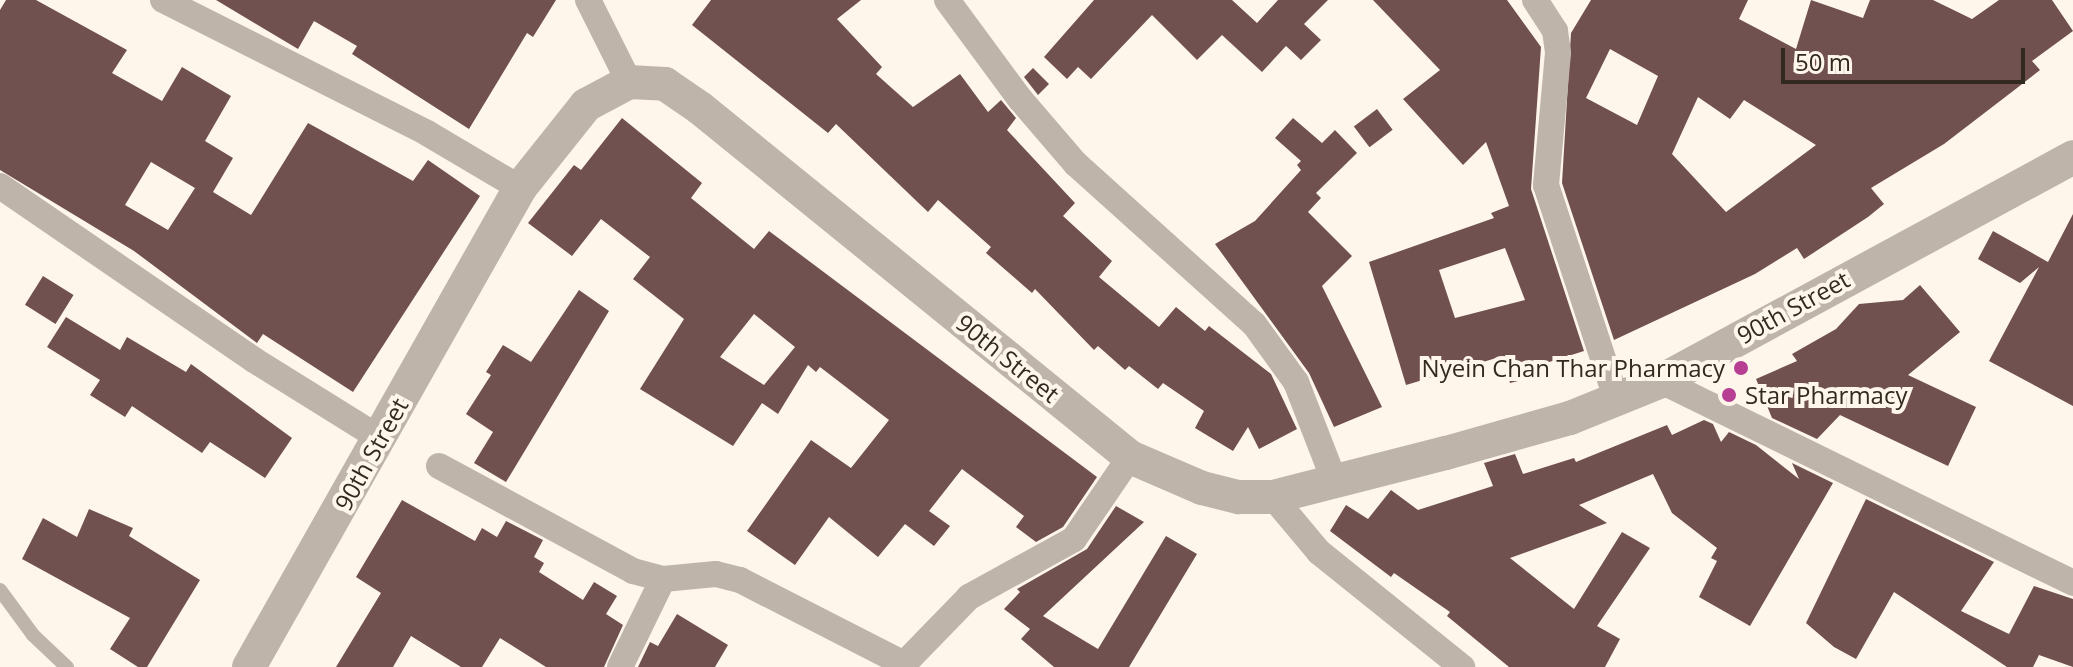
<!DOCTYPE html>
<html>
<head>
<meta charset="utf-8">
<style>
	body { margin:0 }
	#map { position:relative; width:2073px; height:667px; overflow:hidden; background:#fef5eb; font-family:"Open Sans",sans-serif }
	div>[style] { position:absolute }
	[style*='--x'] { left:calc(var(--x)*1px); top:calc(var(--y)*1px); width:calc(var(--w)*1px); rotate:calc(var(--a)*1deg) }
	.building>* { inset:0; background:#705150; transform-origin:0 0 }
	.service>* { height:14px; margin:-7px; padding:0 7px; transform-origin:7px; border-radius:7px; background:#bfb4aa }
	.minor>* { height:26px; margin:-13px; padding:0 13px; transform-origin:13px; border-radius:13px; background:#bfb4aa }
	.tertiary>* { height:34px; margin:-17px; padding:0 17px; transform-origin:17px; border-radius:17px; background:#bfb4aa }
	.dots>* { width:22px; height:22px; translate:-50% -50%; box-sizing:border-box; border:4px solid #fef5eb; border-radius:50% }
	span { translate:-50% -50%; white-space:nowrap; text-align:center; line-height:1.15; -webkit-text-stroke:8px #fef5eb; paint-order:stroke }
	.street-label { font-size:24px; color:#322920 }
	.poi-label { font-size:24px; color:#322920 }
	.right { translate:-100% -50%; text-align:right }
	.left { translate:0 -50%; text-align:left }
	.scale { position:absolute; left:1781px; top:48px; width:244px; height:36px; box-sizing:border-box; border:4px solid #322920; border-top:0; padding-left:10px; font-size:24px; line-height:28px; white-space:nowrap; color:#322920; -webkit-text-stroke:6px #fef5eb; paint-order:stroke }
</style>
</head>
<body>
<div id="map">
	<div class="building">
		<div style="clip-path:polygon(evenodd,6px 0,36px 0,127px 50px,112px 73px,162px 101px,182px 67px,231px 96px,205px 141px,233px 158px,213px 192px,251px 215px,308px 123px,413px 181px,428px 160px,480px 196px,353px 392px,263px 334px,257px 343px,134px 251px,0 170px,0 10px,6px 0,151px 162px,195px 188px,168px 230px,125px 205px,151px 162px)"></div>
		<div style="clip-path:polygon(216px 0,556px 0,533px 37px,527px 33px,469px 129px,352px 54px,357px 46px,314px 21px,298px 49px)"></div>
		<div style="clip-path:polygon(711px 0,861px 0,837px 19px,882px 67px,876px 74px,913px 107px,960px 74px,988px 112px,1001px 100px,1016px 118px,1007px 130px,1075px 203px,1063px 216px,1112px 261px,1099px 277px,1159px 327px,1176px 307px,1205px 331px,1209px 326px,1271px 374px,1297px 429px,1259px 449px,1248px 427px,1233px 451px,1195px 428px,1204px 411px,1163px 383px,1158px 389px,1129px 366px,1125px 370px,1098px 346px,1094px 350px,1035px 289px,1032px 293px,986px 253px,991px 247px,938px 200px,928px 212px,836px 124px,828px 133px,692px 25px)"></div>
		<div style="clip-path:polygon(1094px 0,1232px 0,1257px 23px,1278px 0,1328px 0,1304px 24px,1321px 40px,1301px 60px,1286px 46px,1262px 72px,1222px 35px,1197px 60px,1152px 15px,1091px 79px,1078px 67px,1067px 79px,1044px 57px)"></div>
		<div style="clip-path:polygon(evenodd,1373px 0,1507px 0,1541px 47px,1531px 189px,1584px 351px,1543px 364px,1546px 374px,1510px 383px,1503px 356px,1406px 385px,1369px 262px,1494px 218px,1491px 213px,1509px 206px,1486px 142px,1463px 165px,1403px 99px,1440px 70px,1373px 0,1505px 248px,1525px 300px,1455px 318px,1439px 270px,1505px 248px)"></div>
		<div style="clip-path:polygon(evenodd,1591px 0,1748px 0,1739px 19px,1796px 49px,1811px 0,1863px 18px,1870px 0,1933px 0,1972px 19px,1999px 0,2052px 0,2073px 31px,2032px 61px,2040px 70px,2017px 88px,1944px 144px,1871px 188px,1884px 204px,1868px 217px,1804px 259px,1797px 248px,1755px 274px,1614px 340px,1562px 183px,1571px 33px,1591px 0,1610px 49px,1658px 76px,1637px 125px,1586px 98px,1610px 49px,1591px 0,1698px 97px,1730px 119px,1744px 100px,1816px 145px,1726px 212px,1672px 154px,1698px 97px)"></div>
		<div style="clip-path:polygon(1033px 68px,1049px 84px,1038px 95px,1024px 77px)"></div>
		<div style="left:1377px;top:109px;width:26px;height:29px;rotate:53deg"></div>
		<div style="clip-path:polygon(evenodd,622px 118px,702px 183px,691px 198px,754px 249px,769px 231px,1097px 477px,1063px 527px,1036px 542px,1016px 527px,1024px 516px,962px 469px,929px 511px,950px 526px,934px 546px,905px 524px,878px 557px,829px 517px,795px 565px,747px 531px,811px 440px,851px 468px,889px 420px,820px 367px,816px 372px,808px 365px,778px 414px,762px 403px,733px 446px,640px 389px,684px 319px,633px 279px,650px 257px,601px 219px,572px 256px,528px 223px,574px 165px,581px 170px,622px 118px,754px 314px,795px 347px,764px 385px,720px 357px,754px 314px)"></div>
		<div style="clip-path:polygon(1293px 118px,1322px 143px,1335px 130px,1357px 153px,1316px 193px,1321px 198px,1308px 212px,1352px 256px,1322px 286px,1382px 407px,1334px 427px,1309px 373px,1215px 244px,1255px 221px,1301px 170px,1297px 165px,1301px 161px,1275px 138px)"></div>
		<div style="clip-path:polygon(2073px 214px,2073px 406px,1989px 361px,2039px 267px,2020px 283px,1978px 259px,1993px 231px,2048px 262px)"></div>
		<div style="left:43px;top:276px;width:36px;height:34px;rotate:32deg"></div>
		<div style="clip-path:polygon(1920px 285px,1960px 332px,1908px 375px,1976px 407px,1948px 466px,1840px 415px,1817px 439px,1772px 418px,1756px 379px,1797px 361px,1792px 354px,1836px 329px,1859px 304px,1903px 300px)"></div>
		<div style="clip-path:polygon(579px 290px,609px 311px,506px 482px,474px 463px,493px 432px,466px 414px,491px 375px,486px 372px,503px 345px,531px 362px)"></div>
		<div style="clip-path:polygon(66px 317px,120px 350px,127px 337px,186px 372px,191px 364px,292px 438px,265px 478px,210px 442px,202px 453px,132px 406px,125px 417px,90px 395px,100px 380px,47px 347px)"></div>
		<div style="clip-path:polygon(1704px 420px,1713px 424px,1721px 442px,1729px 432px,1756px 445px,1799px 479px,1792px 463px,1833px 483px,1750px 626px,1699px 597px,1717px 561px,1711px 558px,1717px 548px,1672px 513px,1653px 474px,1579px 505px,1607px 523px,1510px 558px,1574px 609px,1622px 532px,1650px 548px,1597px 626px,1620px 639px,1605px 667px,1509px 667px,1447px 616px,1450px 612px,1394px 573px,1391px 577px,1330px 531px,1346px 505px,1368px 519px,1391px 490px,1418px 510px,1493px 486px,1484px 463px,1515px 454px,1523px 474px,1574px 458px,1576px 462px,1667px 425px,1672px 435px)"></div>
		<div style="clip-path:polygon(1866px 499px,1994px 562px,1961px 611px,2009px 634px,2034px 586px,2073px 599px,2073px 667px,2039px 655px,2033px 667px,2007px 667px,1894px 592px,1856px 659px,1834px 647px,1806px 623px)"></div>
		<div style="clip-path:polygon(402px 500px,475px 541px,482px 528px,497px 537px,506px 521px,543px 540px,534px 557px,544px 563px,539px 572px,583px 600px,594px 582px,617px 596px,606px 614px,623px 625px,604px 667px,546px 667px,500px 638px,482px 667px,461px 667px,411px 636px,393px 667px,336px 667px,381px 593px,356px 577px)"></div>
		<div style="clip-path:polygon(1116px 506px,1144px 522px,1043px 616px,1098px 649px,1166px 536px,1197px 554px,1129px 667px,1054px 667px,1021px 639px,1030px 629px,1004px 609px,1020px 592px,1017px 589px,1087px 549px)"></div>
		<div style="clip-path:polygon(89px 509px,133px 528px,129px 536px,200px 580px,147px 667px,138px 667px,110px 649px,130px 618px,22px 559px,43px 518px,77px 537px)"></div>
		<div style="clip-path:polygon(677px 614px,728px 645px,715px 667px,638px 667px,650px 642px,658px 646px)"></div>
	</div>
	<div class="service">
		<div style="--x:0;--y:590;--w:56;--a:53.7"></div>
		<div style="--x:33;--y:635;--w:47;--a:43.3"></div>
	</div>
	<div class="minor">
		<div style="--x:163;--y:0;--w:296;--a:26.7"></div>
		<div style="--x:427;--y:133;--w:108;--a:30.6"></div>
		<div style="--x:588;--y:0;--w:92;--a:63.4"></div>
		<div style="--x:947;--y:0;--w:123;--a:53.6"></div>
		<div style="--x:1020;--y:99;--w:86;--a:49.3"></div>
		<div style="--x:1076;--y:164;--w:239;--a:42"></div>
		<div style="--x:1254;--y:324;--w:72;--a:54.1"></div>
		<div style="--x:1296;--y:382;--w:105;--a:68.8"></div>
		<div style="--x:1535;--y:0;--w:37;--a:57"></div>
		<div style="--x:1555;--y:31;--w:22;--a:82"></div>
		<div style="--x:1558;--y:53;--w:133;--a:95.2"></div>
		<div style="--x:1546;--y:185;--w:224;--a:71.8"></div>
		<div style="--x:0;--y:186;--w:308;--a:34.4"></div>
		<div style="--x:254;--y:360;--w:150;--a:31.9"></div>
		<div style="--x:1661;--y:381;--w:459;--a:26.1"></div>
		<div style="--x:439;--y:466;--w:221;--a:28.4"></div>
		<div style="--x:633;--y:571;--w:31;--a:15"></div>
		<div style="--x:663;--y:579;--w:53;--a:-5.4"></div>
		<div style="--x:716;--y:574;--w:25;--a:14"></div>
		<div style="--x:740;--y:580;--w:184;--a:27.1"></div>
		<div style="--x:1273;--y:497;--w:72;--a:50.1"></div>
		<div style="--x:1319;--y:552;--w:184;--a:38.8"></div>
		<div style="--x:620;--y:667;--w:98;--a:-64"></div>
		<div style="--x:901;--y:667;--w:98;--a:-45.8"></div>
		<div style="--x:969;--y:597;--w:120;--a:-28.9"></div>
		<div style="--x:1074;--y:539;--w:99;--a:-55.7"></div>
	</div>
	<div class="tertiary">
		<div style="--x:249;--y:667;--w:550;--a:-60.5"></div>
		<div style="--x:520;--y:188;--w:106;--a:-51.5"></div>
		<div style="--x:586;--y:105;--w:49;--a:-28.1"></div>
		<div style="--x:629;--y:82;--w:36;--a:3"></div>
		<div style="--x:665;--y:84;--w:42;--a:34.4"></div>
		<div style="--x:700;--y:108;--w:554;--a:39.06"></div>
		<div style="--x:1130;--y:457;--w:78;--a:23.3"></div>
		<div style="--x:1202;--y:488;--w:38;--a:14"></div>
		<div style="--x:1239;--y:497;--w:34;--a:0"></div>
		<div style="--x:1273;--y:497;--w:179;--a:-14.3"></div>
		<div style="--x:1446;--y:453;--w:129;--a:-15.8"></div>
		<div style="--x:1570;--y:418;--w:98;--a:-22.1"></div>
		<div style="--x:1661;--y:381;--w:469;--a:-28.5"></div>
	</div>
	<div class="dots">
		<div style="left:1741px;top:368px;background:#b63e93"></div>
		<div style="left:1729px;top:395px;background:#b63e93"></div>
	</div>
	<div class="street-label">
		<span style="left:1793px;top:307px;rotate:-29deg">90th Street</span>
		<span style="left:1008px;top:358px;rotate:39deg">90th Street</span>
		<span style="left:371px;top:454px;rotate:-61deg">90th Street</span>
	</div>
	<div class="poi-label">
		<span class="right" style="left:1725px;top:368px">Nyein Chan Thar Pharmacy</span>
		<span class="left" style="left:1745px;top:395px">Star Pharmacy</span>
	</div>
	<div class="scale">50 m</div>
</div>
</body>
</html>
